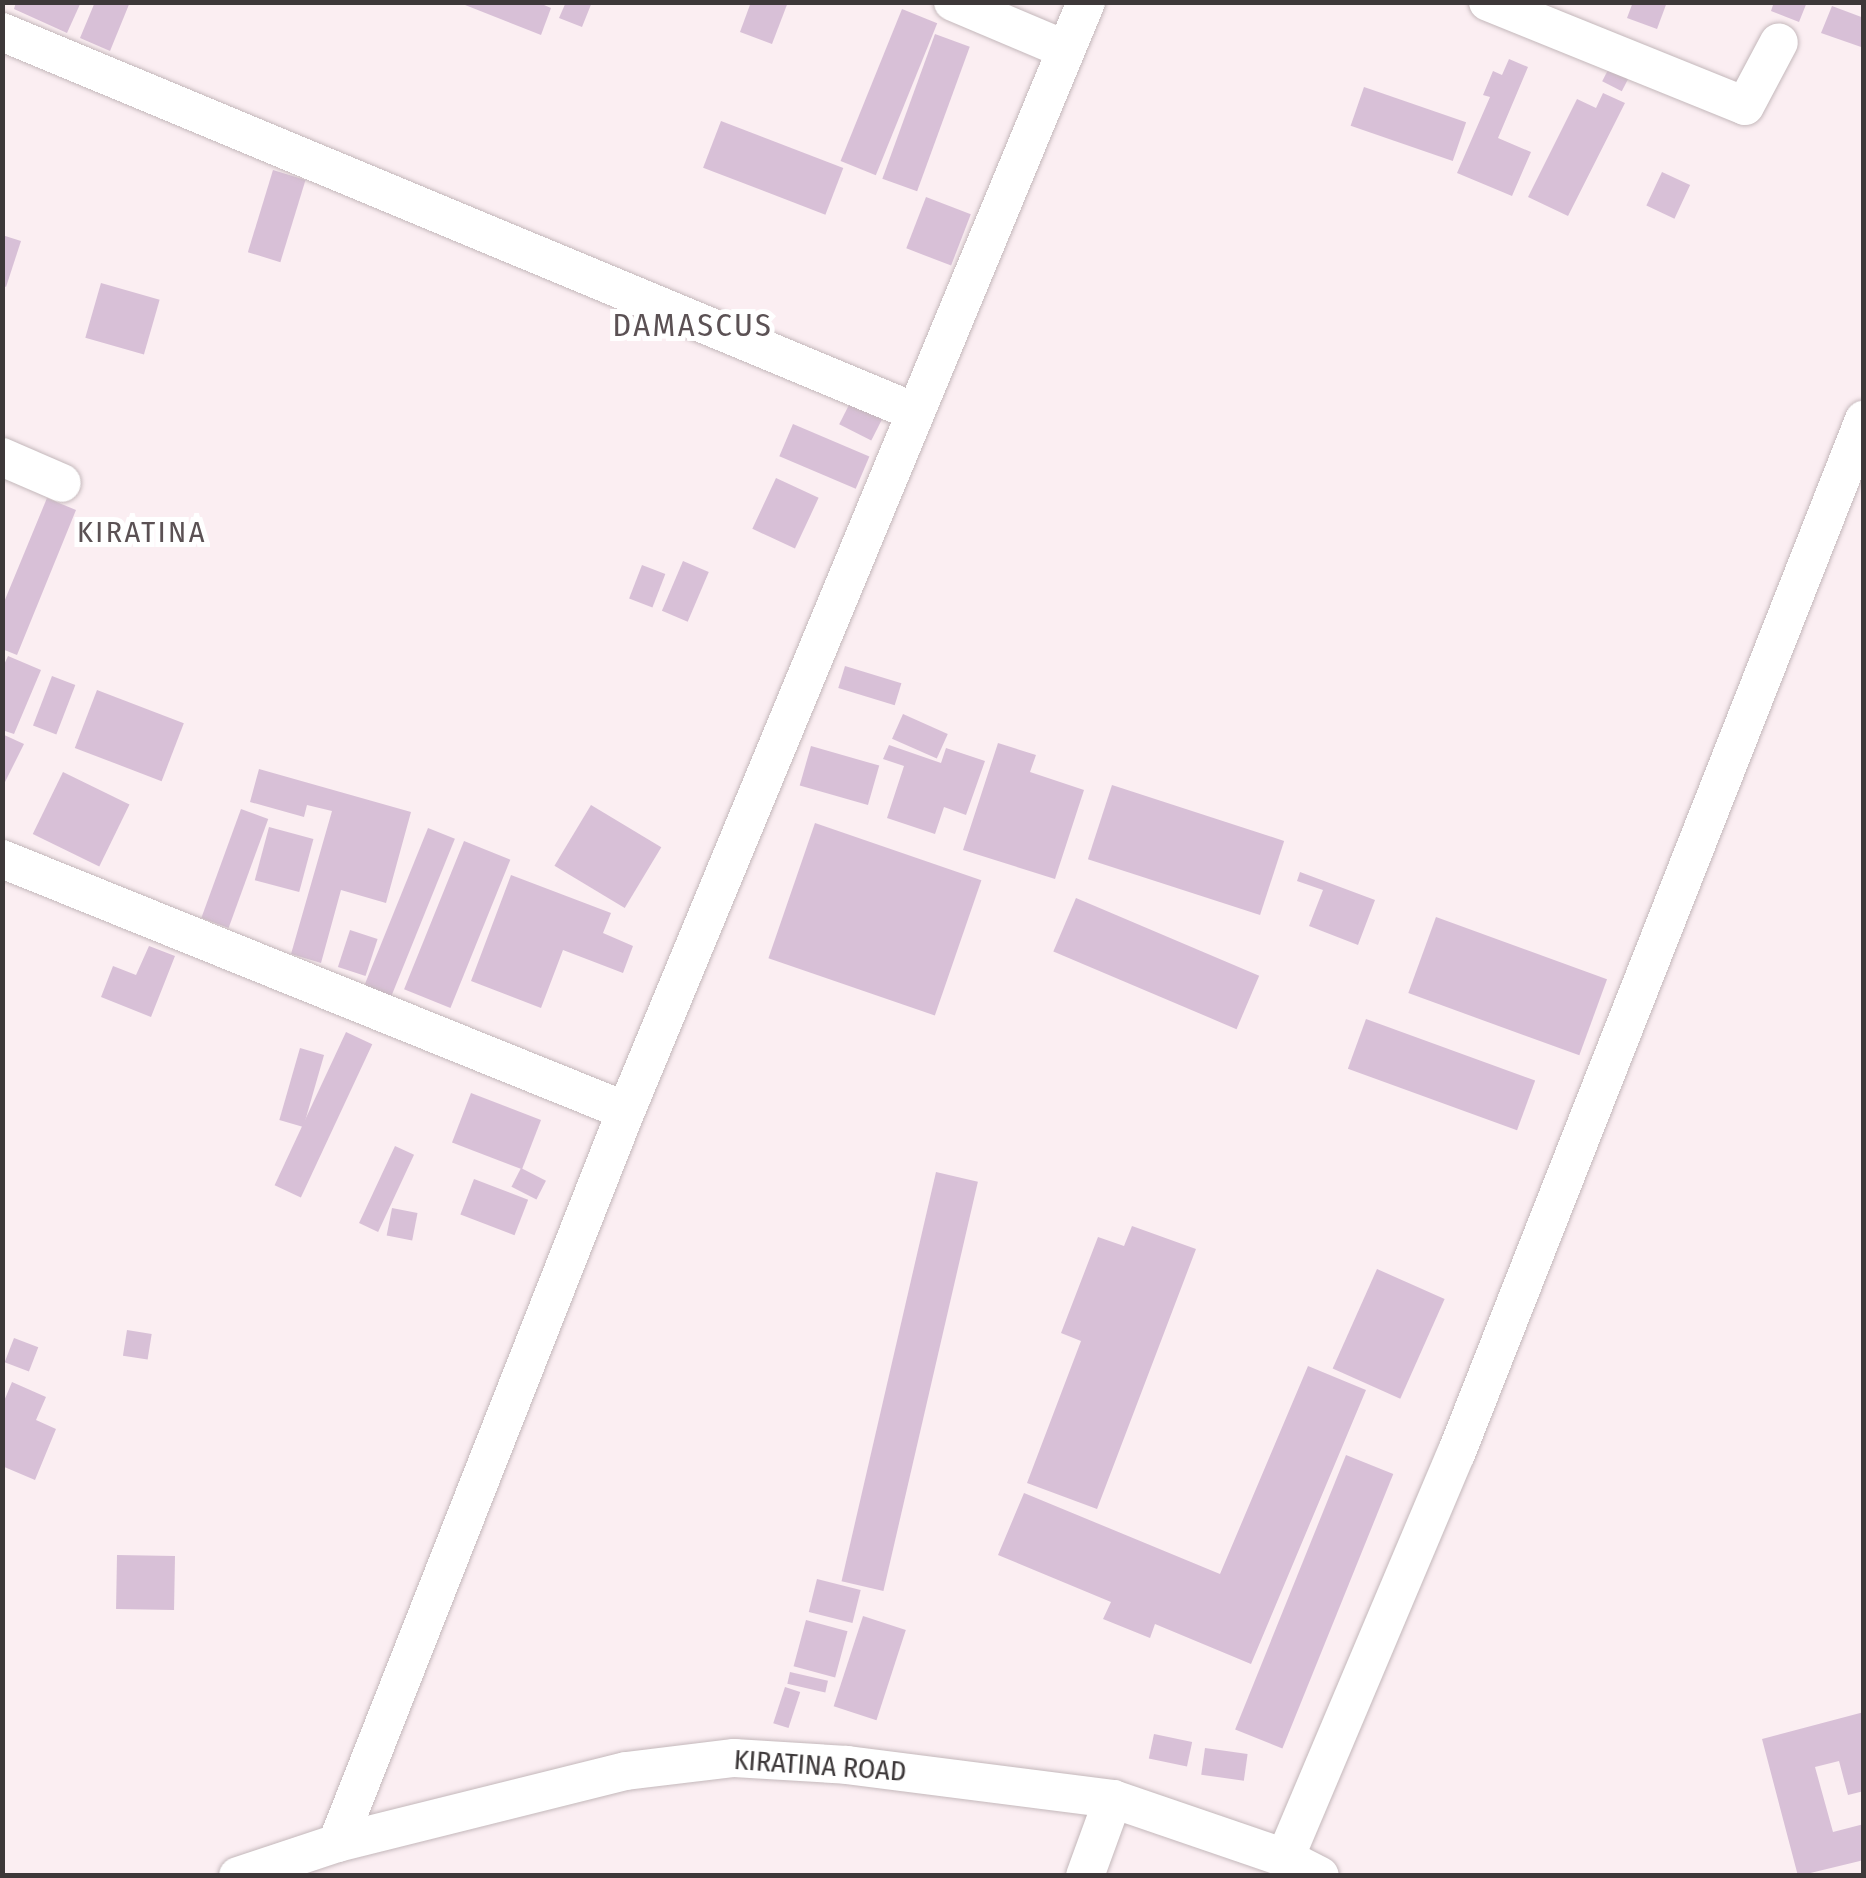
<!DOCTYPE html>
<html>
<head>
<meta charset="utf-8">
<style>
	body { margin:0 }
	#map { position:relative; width:1866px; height:1878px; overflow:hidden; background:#fbeef2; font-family:"Fira Sans Condensed",sans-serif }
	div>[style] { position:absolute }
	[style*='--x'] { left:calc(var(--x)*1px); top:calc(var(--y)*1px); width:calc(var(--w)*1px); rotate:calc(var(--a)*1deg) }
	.building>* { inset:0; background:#d8c0d7; transform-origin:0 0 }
	.roads { filter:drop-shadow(0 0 2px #c4b8bb) drop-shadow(0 0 2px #c4b8bb) }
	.minor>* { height:38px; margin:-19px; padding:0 19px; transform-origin:19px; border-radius:19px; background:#fff }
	span { translate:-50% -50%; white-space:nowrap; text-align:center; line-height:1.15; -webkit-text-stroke:10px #fff; paint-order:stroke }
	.street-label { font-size:28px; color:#3d3839 }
	.neighbourhood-label { font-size:30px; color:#5b5154; letter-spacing:2.5px }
	.quarter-label { font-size:32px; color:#5b5154; letter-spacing:2.5px }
	.frame { position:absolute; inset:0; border:5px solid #3d3839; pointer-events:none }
</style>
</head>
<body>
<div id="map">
	<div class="building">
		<div style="clip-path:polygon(16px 2px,81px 2px,67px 33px,14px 9px)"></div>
		<div style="clip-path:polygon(95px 2px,130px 2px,110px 51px,80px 38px)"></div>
		<div style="clip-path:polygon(537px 2px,551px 8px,541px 35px,460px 3px)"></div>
		<div style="clip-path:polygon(566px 2px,592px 2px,582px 27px,559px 18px)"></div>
		<div style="clip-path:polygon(751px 2px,788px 2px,772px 44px,740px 32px)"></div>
		<div style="clip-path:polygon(1633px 2px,1667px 2px,1657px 29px,1627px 18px)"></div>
		<div style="clip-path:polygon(1774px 2px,1807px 2px,1799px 22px,1771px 11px)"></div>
		<div style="clip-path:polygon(1832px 6px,1864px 18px,1864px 48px,1821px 33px)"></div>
		<div style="left:902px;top:9px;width:38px;height:164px;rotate:22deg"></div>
		<div style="left:935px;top:34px;width:37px;height:154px;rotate:20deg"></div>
		<div style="clip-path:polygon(1509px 59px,1528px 67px,1498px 138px,1531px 152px,1512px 196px,1457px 173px,1490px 97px,1483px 95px,1493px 71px,1502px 75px)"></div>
		<div style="left:1609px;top:68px;width:22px;height:15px;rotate:27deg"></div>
		<div style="left:1364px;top:87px;width:108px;height:41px;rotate:19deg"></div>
		<div style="clip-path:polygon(1603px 93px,1625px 103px,1568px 216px,1528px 197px,1577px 99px,1596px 108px)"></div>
		<div style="left:721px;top:121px;width:131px;height:50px;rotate:21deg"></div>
		<div style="left:273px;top:170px;width:34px;height:86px;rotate:17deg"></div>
		<div style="left:1662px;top:172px;width:31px;height:37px;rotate:25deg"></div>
		<div style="left:926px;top:197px;width:48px;height:55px;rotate:21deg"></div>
		<div style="clip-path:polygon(2px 235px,21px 241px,6px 287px,2px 285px)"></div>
		<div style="left:101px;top:283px;width:61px;height:57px;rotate:16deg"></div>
		<div style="left:851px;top:401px;width:36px;height:26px;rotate:27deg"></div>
		<div style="left:793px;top:424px;width:83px;height:35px;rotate:23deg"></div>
		<div style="left:776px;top:478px;width:47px;height:56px;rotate:25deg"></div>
		<div style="clip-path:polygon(47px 498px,76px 510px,17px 655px,2px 649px,2px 607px)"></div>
		<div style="left:683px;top:561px;width:28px;height:54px;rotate:23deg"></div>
		<div style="left:642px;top:565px;width:25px;height:36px;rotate:21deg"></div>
		<div style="clip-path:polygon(8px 656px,41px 670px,14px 734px,2px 730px,2px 669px)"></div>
		<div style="left:845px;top:666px;width:59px;height:23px;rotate:17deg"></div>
		<div style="left:52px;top:676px;width:25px;height:53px;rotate:21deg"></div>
		<div style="left:97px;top:690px;width:93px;height:62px;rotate:21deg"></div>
		<div style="left:903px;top:714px;width:49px;height:27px;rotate:24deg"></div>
		<div style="clip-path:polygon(2px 734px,24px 744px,2px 788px)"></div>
		<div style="clip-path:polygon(998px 743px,1036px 755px,1030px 772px,1084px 790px,1055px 879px,963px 850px)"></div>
		<div style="clip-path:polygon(889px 745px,941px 763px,946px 748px,985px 761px,966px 815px,944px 807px,935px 834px,887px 818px,904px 766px,883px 759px)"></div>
		<div style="left:811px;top:746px;width:71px;height:41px;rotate:16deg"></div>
		<div style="clip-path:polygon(259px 769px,411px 812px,386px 903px,341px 890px,321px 963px,291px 954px,332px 811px,307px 805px,304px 817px,250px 802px)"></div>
		<div style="left:63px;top:772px;width:74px;height:69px;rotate:26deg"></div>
		<div style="left:1112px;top:785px;width:181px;height:78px;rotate:18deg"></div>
		<div style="left:591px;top:805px;width:82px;height:71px;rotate:31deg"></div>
		<div style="left:241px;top:809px;width:29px;height:116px;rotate:20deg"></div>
		<div style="left:815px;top:823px;width:176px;height:143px;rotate:19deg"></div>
		<div style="left:269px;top:827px;width:46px;height:55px;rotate:15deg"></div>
		<div style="left:428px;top:828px;width:29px;height:170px;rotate:22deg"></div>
		<div style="left:464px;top:841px;width:50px;height:160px;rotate:22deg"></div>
		<div style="clip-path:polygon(1300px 872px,1375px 900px,1358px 945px,1309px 926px,1323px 890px,1297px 881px)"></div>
		<div style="clip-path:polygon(511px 875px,611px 913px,603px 933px,633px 946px,623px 973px,563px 950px,541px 1008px,471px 981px)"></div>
		<div style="left:1076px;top:898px;width:199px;height:58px;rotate:23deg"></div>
		<div style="left:1436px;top:917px;width:182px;height:81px;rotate:20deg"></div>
		<div style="left:350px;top:930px;width:29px;height:39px;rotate:18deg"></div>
		<div style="clip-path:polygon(149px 946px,175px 956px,151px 1017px,101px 997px,113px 966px,136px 975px)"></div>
		<div style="left:1366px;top:1019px;width:180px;height:53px;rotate:20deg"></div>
		<div style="left:346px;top:1032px;width:29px;height:169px;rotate:25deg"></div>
		<div style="left:300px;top:1048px;width:25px;height:75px;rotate:16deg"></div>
		<div style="left:471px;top:1093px;width:75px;height:53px;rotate:21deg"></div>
		<div style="left:395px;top:1146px;width:21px;height:85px;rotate:25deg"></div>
		<div style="left:521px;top:1168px;width:28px;height:21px;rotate:27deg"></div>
		<div style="left:936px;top:1172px;width:43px;height:420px;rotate:13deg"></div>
		<div style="left:474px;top:1179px;width:58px;height:38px;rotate:21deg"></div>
		<div style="left:392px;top:1208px;width:26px;height:28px;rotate:11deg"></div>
		<div style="clip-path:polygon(1132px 1226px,1196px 1249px,1097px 1509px,1027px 1483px,1081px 1341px,1061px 1333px,1098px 1237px,1124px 1246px)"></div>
		<div style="left:1377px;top:1269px;width:74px;height:109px;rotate:24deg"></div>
		<div style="left:127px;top:1330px;width:25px;height:26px;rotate:9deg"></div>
		<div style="left:14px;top:1338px;width:26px;height:26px;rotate:21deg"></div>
		<div style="clip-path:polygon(1308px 1366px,1366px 1390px,1251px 1664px,1155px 1624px,1150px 1638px,1103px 1619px,1111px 1602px,998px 1555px,1024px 1493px,1220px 1574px)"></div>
		<div style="clip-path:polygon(12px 1382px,46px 1397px,36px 1420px,56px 1429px,35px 1480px,2px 1466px,2px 1406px)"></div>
		<div style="left:1346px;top:1455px;width:51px;height:296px;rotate:22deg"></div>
		<div style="left:117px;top:1555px;width:58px;height:54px;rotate:1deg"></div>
		<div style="left:817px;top:1579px;width:45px;height:34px;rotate:14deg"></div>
		<div style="left:863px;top:1616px;width:45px;height:95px;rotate:18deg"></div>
		<div style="left:806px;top:1620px;width:43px;height:48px;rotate:15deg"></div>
		<div style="left:790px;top:1672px;width:39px;height:12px;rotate:13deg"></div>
		<div style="left:785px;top:1687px;width:16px;height:38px;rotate:18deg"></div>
		<div style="clip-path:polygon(1864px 1712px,1864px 1791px,1848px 1795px,1839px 1761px,1815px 1767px,1833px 1832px,1864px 1824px,1864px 1860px,1798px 1876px,1762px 1739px)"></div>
		<div style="left:1154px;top:1734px;width:39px;height:25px;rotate:12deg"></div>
		<div style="left:1205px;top:1748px;width:43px;height:27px;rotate:8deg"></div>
	</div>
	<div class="roads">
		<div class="minor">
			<div style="--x:953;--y:2;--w:121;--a:22.9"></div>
			<div style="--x:1488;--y:2;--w:277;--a:22"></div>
			<div style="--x:1745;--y:106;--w:72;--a:-62"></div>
			<div style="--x:2;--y:32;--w:989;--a:22.6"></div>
			<div style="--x:2;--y:457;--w:65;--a:23.4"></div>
			<div style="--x:2;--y:859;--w:673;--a:21.99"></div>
			<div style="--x:337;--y:1843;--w:787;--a:-68.46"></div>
			<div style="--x:626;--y:1111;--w:1201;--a:-67.47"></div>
			<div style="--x:1285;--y:1858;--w:439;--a:-67.1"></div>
			<div style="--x:1456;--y:1454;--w:1112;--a:-68.47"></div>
			<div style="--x:238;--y:1876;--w:104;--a:-18.4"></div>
			<div style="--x:337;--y:1843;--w:298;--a:-14"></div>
			<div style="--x:626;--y:1771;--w:109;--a:-6.9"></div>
			<div style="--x:734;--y:1758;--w:113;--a:3.5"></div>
			<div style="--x:847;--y:1765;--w:268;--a:7.3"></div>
			<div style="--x:1113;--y:1799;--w:182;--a:18.9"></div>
			<div style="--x:1285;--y:1858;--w:39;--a:27"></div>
			<div style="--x:1085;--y:1876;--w:82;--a:-70"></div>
		</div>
	</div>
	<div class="street-label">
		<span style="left:820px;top:1766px;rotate:4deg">KIRATINA ROAD</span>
	</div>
	<div class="neighbourhood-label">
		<span style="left:142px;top:532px">KIRATINA</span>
	</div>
	<div class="quarter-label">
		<span style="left:693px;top:325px">DAMASCUS</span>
	</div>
	<div class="frame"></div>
</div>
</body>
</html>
